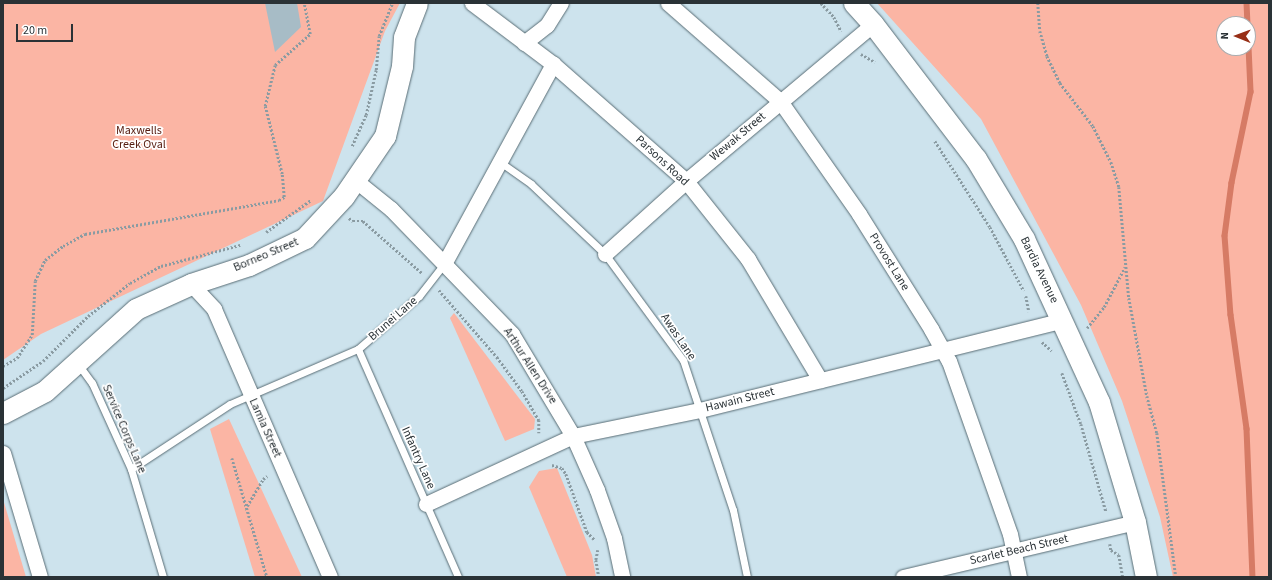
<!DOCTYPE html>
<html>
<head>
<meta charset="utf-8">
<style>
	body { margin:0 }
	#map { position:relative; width:1272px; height:580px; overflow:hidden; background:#cde3ed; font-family:"Source Sans 3",sans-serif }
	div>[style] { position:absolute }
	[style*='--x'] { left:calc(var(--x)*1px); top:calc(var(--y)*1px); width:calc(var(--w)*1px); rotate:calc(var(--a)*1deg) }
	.green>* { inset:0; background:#fbb5a4 }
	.stream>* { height:5.5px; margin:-2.75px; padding:0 2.75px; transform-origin:2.75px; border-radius:2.75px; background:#d67b65 }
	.building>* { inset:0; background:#a7bcc6 }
	.path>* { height:2.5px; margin-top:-1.25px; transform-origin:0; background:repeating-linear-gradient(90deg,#8a9ba2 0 2px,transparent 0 4px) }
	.roads { filter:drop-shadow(0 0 1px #596d75) drop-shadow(0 0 1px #596d75) }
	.lane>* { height:7px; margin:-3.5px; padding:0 3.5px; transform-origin:3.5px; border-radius:3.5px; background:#fff }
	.street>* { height:15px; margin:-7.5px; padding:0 7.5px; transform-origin:7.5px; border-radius:7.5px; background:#fff }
	.secondary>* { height:21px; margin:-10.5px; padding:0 10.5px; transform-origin:10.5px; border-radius:10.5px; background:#fff }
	span { translate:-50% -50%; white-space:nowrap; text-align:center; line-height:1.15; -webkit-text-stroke:3.5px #fff; paint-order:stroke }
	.park-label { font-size:12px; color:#561c0f }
	.street-label { font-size:12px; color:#2a3236 }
	.frame { position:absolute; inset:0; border:4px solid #2a3236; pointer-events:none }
	.north { position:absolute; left:1216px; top:16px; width:40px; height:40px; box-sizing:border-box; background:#fff; border:1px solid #aaadaf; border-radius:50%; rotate:271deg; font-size:11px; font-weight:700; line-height:16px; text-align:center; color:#2a3236 }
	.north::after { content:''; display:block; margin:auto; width:14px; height:18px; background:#972f16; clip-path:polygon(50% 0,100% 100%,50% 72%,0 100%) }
	.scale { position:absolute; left:16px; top:24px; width:57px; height:18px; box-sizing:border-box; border:2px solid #2a3236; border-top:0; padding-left:5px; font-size:12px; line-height:14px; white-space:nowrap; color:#2a3236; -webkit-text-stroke:3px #fff; paint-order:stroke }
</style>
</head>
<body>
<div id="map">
	<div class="green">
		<div style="clip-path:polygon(3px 3px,400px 3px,385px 31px,323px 201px,41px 334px,3px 360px)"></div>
		<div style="clip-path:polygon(evenodd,877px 3px,1269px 3px,1269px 577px,1173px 577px,1160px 517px,1122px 401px,1081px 305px,981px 119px,877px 3px,1224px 24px,1248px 24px,1248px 48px,1224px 48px,1224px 24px)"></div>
		<div style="clip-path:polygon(454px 313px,535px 419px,534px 429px,505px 441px,450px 318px)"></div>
		<div style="clip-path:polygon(229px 419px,302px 577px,255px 577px,210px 429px)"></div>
		<div style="clip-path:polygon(557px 468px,592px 555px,596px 577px,567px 577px,529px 487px,539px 471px)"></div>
		<div style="clip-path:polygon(3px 499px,26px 577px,3px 577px)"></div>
	</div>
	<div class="stream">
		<div style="--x:1247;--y:3;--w:89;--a:87.4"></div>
		<div style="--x:1251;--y:92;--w:93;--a:101.8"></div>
		<div style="--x:1232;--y:183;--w:53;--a:97.5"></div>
		<div style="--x:1225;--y:236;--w:79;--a:85.7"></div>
		<div style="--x:1231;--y:315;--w:115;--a:82"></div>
		<div style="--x:1247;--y:429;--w:148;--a:87.7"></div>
	</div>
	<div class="building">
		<div style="clip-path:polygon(265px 3px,297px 3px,301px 27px,275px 52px)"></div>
	</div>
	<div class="path">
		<div style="--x:821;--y:3;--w:19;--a:47"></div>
		<div style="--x:834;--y:17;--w:16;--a:63"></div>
		<div style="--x:1038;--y:3;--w:28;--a:86"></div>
		<div style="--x:1040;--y:31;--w:26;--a:74"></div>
		<div style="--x:1047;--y:56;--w:30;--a:64"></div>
		<div style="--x:1060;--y:83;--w:54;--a:52.5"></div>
		<div style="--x:1093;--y:126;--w:40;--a:63.4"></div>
		<div style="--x:1111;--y:162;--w:26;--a:72"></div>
		<div style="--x:1119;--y:187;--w:111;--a:84.9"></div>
		<div style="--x:1129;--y:298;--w:100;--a:79.6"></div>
		<div style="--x:1147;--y:396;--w:38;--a:75"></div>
		<div style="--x:1157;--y:433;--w:145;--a:82.5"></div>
		<div style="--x:861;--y:54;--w:16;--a:30"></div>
		<div style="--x:935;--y:141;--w:102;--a:57.4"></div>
		<div style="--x:990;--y:227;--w:72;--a:62"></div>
		<div style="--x:352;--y:146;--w:34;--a:-66"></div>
		<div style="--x:366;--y:115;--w:46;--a:-77.5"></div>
		<div style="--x:376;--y:70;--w:34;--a:-85"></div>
		<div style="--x:379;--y:36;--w:35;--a:-68"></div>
		<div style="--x:349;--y:218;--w:5;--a:37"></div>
		<div style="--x:353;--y:221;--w:10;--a:0"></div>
		<div style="--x:363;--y:221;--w:79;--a:41.4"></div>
		<div style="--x:266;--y:232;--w:55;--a:-35.4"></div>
		<div style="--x:439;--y:290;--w:89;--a:49.1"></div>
		<div style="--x:497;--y:357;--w:42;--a:53.7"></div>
		<div style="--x:522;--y:391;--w:34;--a:60"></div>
		<div style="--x:539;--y:420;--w:13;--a:90"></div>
		<div style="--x:1026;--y:296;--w:16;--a:79"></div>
		<div style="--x:1087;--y:328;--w:27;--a:-51"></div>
		<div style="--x:1104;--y:307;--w:45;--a:-62.3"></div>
		<div style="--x:1042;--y:342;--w:13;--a:42"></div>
		<div style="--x:3;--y:366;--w:16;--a:-30"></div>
		<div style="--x:17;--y:358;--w:27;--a:-57"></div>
		<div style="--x:32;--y:335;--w:54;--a:-86.8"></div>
		<div style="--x:35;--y:281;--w:23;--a:-65"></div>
		<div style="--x:45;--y:260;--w:23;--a:-38"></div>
		<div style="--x:63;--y:246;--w:25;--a:-29"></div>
		<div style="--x:85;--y:234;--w:197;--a:-9.9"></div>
		<div style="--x:279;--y:200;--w:6;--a:-31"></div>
		<div style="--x:284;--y:197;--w:23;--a:-95"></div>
		<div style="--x:282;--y:174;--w:70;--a:-104"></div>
		<div style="--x:265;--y:106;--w:42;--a:-76.3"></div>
		<div style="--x:275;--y:65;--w:47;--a:-41.5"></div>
		<div style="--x:310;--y:34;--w:32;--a:-101"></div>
		<div style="--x:1062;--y:373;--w:54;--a:69.6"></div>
		<div style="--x:1081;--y:424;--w:91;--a:74"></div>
		<div style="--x:3;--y:388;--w:48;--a:-34"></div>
		<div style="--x:43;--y:361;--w:64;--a:-45"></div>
		<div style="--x:88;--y:316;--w:53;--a:-38.2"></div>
		<div style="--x:130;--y:283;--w:35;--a:-29"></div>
		<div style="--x:161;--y:266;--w:82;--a:-14.9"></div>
		<div style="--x:232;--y:458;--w:124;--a:73.6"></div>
		<div style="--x:552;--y:465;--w:10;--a:17"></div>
		<div style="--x:562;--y:468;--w:7;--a:56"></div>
		<div style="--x:566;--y:474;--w:62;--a:70.1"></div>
		<div style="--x:587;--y:532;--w:11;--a:45"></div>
		<div style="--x:247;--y:506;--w:31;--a:-59"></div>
		<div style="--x:263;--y:479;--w:5;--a:-37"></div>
		<div style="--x:1110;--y:544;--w:6;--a:81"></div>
		<div style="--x:1111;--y:550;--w:9;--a:32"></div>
		<div style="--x:1119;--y:555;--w:22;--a:80"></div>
		<div style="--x:598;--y:550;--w:10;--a:101"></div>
		<div style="--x:596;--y:560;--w:17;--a:80"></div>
	</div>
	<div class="roads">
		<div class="lane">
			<div style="--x:500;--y:162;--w:38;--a:35"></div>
			<div style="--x:531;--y:184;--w:102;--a:43.4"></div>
			<div style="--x:605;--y:254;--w:132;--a:53.7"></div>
			<div style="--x:683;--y:360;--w:158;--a:71.6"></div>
			<div style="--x:733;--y:510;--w:68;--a:78.2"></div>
			<div style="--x:358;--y:349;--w:249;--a:66.3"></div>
			<div style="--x:78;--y:364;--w:24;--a:54"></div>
			<div style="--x:92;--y:383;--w:94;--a:65.6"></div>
			<div style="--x:131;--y:469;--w:113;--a:73.5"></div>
			<div style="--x:131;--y:469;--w:118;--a:-33.3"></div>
			<div style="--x:230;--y:404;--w:139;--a:-23.3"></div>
			<div style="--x:358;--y:349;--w:81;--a:-41"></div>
			<div style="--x:419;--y:296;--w:41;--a:-52"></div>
		</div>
		<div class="street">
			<div style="--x:472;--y:3;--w:101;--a:37"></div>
			<div style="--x:553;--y:64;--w:177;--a:41.3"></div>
			<div style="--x:686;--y:181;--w:100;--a:51.5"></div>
			<div style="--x:748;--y:259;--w:141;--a:59.2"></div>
			<div style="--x:668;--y:3;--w:149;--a:41.2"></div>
			<div style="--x:780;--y:101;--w:138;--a:55"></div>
			<div style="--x:859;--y:214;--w:136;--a:57.9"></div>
			<div style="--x:931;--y:329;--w:37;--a:61"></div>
			<div style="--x:949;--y:361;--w:183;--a:70.6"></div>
			<div style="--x:1010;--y:534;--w:44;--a:78.2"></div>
			<div style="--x:524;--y:43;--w:29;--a:-38"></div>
			<div style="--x:547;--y:25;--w:26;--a:-58"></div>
			<div style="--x:355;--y:180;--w:46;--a:38.9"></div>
			<div style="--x:391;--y:209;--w:174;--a:45.9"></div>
			<div style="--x:512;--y:334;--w:119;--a:59.1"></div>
			<div style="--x:573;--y:436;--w:59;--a:66"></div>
			<div style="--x:597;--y:490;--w:51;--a:70.5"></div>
			<div style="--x:614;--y:538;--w:40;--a:78"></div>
			<div style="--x:605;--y:254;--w:109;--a:-42"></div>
			<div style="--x:686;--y:181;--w:244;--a:-40"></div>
			<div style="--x:445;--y:262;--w:226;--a:-61.4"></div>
			<div style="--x:191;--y:284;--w:34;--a:47"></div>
			<div style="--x:214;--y:309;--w:292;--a:66.6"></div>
			<div style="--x:3;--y:453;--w:129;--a:73.4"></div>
			<div style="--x:426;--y:504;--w:162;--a:-24.8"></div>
			<div style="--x:573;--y:436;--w:130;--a:-11.6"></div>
			<div style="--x:700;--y:410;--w:374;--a:-13.9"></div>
			<div style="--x:903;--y:577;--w:238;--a:-13.3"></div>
		</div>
		<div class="secondary">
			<div style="--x:854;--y:3;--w:28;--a:48"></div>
			<div style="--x:873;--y:24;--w:170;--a:52.7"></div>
			<div style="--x:976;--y:159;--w:93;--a:59"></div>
			<div style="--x:1024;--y:239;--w:179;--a:65.3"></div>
			<div style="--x:1099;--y:402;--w:125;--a:73.3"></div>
			<div style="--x:1135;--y:522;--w:56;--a:78.7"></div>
			<div style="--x:3;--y:413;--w:47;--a:-27.6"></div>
			<div style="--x:45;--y:391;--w:122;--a:-42"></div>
			<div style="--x:136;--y:309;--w:60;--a:-24.4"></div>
			<div style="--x:191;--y:284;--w:61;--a:-18.1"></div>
			<div style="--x:249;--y:265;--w:62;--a:-25.7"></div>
			<div style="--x:305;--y:238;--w:57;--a:-47.1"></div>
			<div style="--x:344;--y:196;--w:73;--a:-55.7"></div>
			<div style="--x:385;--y:136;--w:72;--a:-76.3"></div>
			<div style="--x:402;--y:66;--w:29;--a:-86"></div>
			<div style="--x:404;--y:37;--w:36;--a:-69"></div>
		</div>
	</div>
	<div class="park-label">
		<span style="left:139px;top:138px">Maxwells<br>Creek Oval</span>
	</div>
	<div class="street-label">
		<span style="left:738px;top:137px;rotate:-40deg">Wewak Street</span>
		<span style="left:662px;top:161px;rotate:43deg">Parsons Road</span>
		<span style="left:266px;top:255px;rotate:-23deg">Borneo Street</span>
		<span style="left:889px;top:262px;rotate:58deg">Provost Lane</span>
		<span style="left:1039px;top:270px;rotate:64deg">Bardia Avenue</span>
		<span style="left:393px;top:319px;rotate:-41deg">Brunei Lane</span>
		<span style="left:678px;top:337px;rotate:56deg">Awas Lane</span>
		<span style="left:530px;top:366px;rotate:57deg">Arthur Allen Drive</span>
		<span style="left:740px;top:400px;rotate:-14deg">Hawain Street</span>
		<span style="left:265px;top:428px;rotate:66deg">Lamia Street</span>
		<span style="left:124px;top:429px;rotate:67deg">Service Corps Lane</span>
		<span style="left:418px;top:458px;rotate:66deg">Infantry Lane</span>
		<span style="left:1019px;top:550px;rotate:-13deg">Scarlet Beach Street</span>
	</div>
	<div class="frame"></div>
	<div class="north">N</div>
	<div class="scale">20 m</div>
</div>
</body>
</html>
